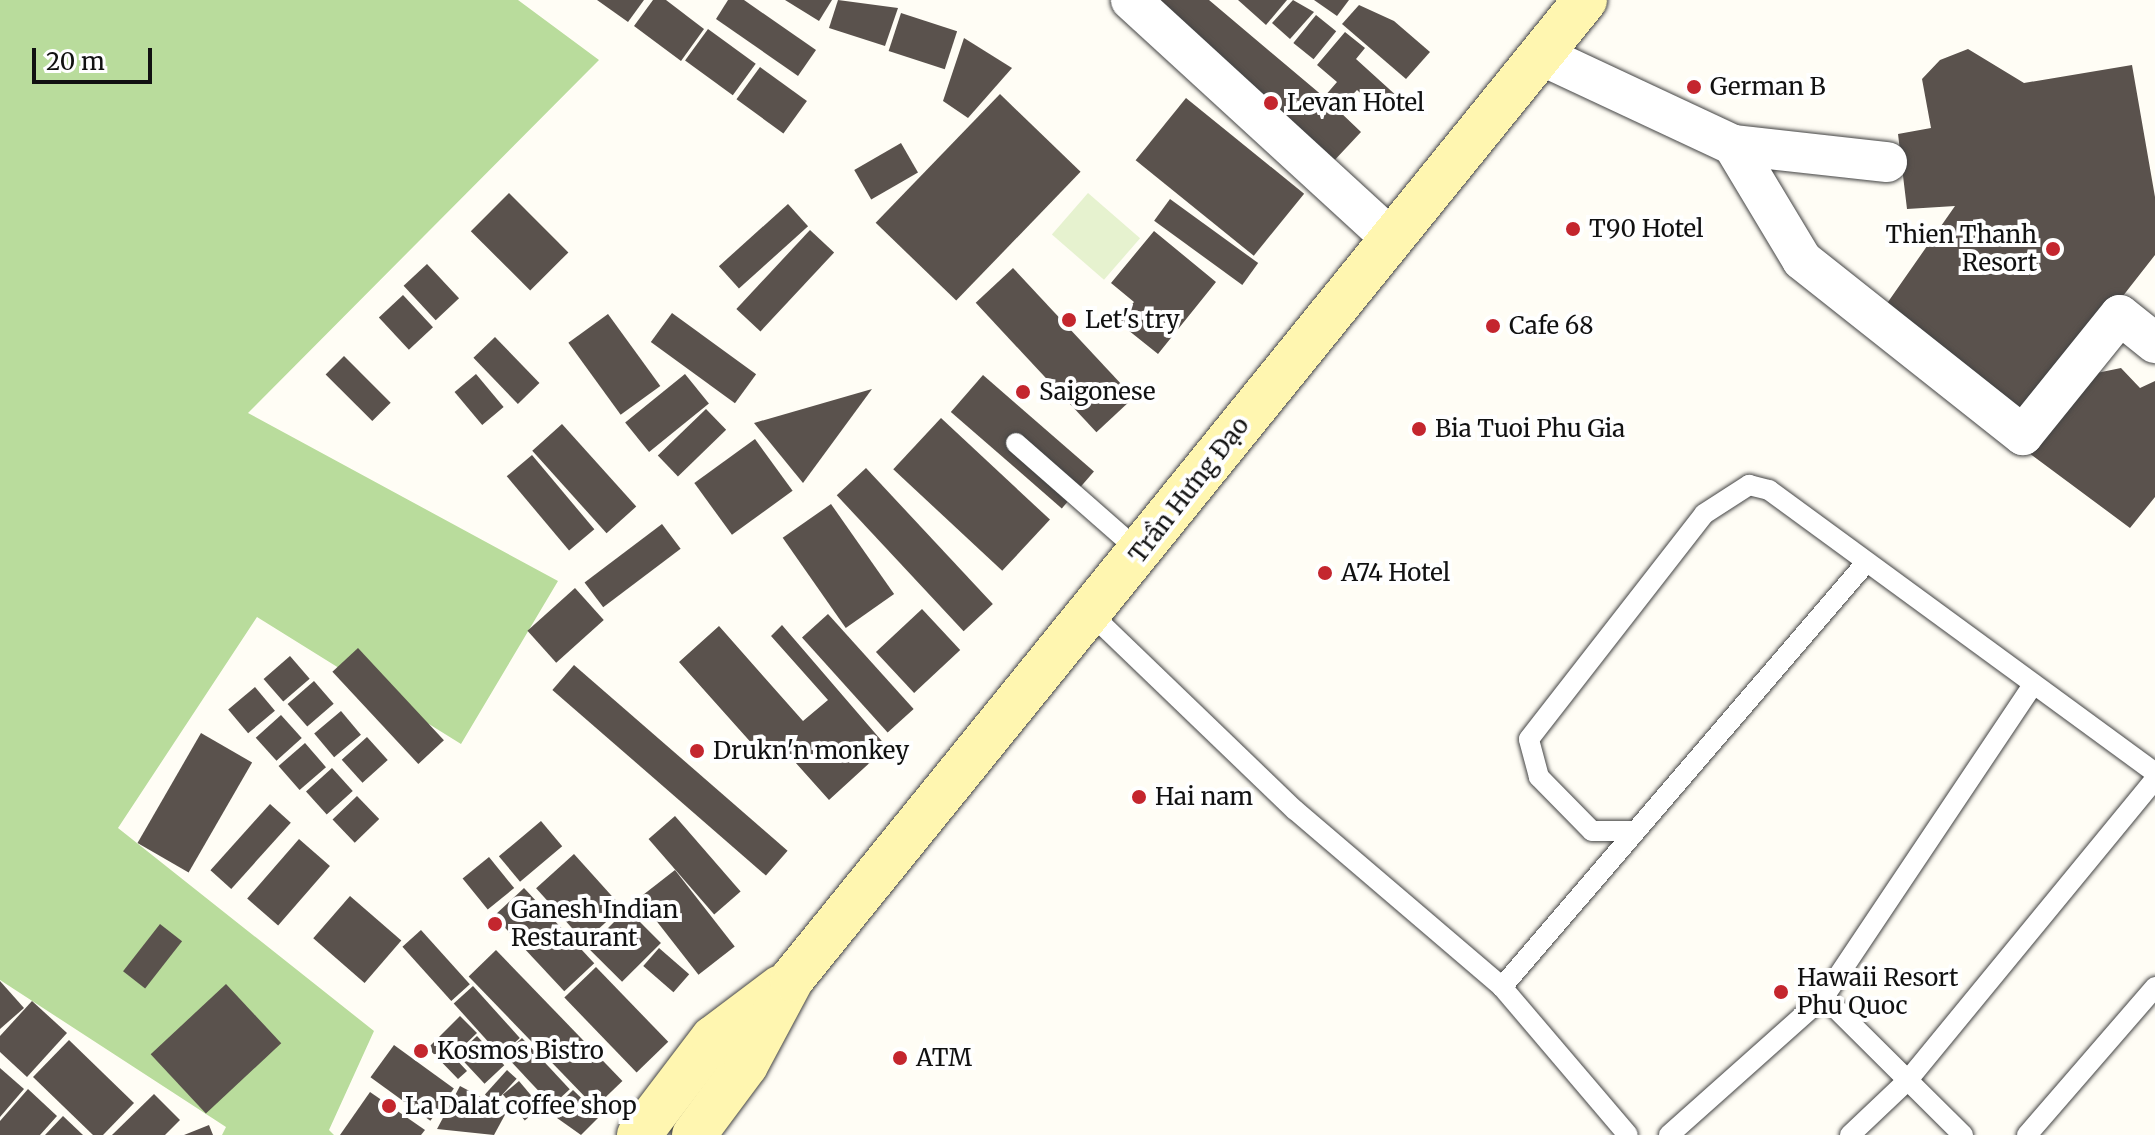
<!DOCTYPE html>
<html>
<head>
<meta charset="utf-8">
<style>
	body { margin:0 }
	#map { position:relative; width:2155px; height:1135px; overflow:hidden; background:#fffdf5; font-family:Merriweather,serif }
	div>[style] { position:absolute }
	[style*='--x'] { left:calc(var(--x)*1px); top:calc(var(--y)*1px); width:calc(var(--w)*1px); rotate:calc(var(--a)*1deg) }
	.forest>* { inset:0; background:#b9dc9c }
	.pitch>* { inset:0; background:#e6f2cf; transform-origin:0 0 }
	.building>* { inset:0; background:#5a524d; transform-origin:0 0 }
	.roads { filter:drop-shadow(0 0 2px #444) drop-shadow(0 0 2px #444) }
	.service>* { height:20px; margin:-10px; padding:0 10px; transform-origin:10px; border-radius:10px; background:#fff }
	.minor>* { height:40px; margin:-20px; padding:0 20px; transform-origin:20px; border-radius:20px; background:#fff }
	.secondary>* { height:44px; margin:-22px; padding:0 22px; transform-origin:22px; border-radius:22px; background:#fff6b0 }
	.dots>* { width:22px; height:22px; translate:-50% -50%; box-sizing:border-box; border:4px solid #fff; border-radius:50% }
	span { translate:-50% -50%; white-space:nowrap; text-align:center; line-height:1.15; -webkit-text-stroke:8px #fff; paint-order:stroke }
	.poi-label { font-size:24px; color:#111 }
	.left { translate:0 -50%; text-align:left }
	.right { translate:-100% -50%; text-align:right }
	.street-label { font-size:24px; color:#111 }
	.scale { position:absolute; left:32px; top:48px; width:120px; height:36px; box-sizing:border-box; border:4px solid #111; border-top:0; padding-left:10px; font-size:24px; line-height:28px; white-space:nowrap; color:#111; -webkit-text-stroke:6px #fff; paint-order:stroke }
</style>
</head>
<body>
<div id="map">
	<div class="forest">
		<div style="clip-path:polygon(0 0,518px 0,599px 60px,248px 413px,558px 581px,461px 744px,257px 617px,118px 828px,374px 1031px,329px 1130px,334px 1135px,222px 1135px,226px 1127px,0 980px)"></div>
	</div>
	<div class="pitch">
		<div style="left:1088px;top:193px;width:69px;height:55px;rotate:41deg"></div>
	</div>
	<div class="building">
		<div style="clip-path:polygon(597px 0,644px 0,628px 22px)"></div>
		<div style="clip-path:polygon(653px 0,666px 0,704px 29px,681px 61px,634px 26px)"></div>
		<div style="clip-path:polygon(728px 0,744px 0,816px 50px,798px 76px,716px 19px)"></div>
		<div style="clip-path:polygon(785px 0,832px 0,819px 21px)"></div>
		<div style="clip-path:polygon(838px 0,898px 8px,885px 46px,829px 28px)"></div>
		<div style="clip-path:polygon(1149px 0,1209px 0,1324px 97px,1337px 82px,1317px 65px,1345px 32px,1365px 48px,1356px 59px,1399px 98px,1383px 114px,1357px 90px,1338px 110px,1361px 132px,1331px 164px)"></div>
		<div style="clip-path:polygon(1238px 0,1287px 0,1266px 25px)"></div>
		<div style="clip-path:polygon(1293px 0,1314px 12px,1290px 39px,1272px 23px)"></div>
		<div style="clip-path:polygon(1314px 0,1349px 0,1337px 16px)"></div>
		<div style="clip-path:polygon(1359px 5px,1394px 21px,1430px 52px,1406px 79px,1342px 24px)"></div>
		<div style="left:901px;top:13px;width:59px;height:40px;rotate:18deg"></div>
		<div style="left:1316px;top:15px;width:26px;height:36px;rotate:39deg"></div>
		<div style="left:708px;top:29px;width:59px;height:39px;rotate:36deg"></div>
		<div style="clip-path:polygon(964px 38px,1012px 68px,968px 118px,943px 101px)"></div>
		<div style="clip-path:polygon(1968px 49px,2024px 83px,2132px 65px,2155px 197px,2155px 255px,2021px 426px,1881px 312px,1955px 206px,1907px 209px,1898px 134px,1931px 128px,1922px 79px,1940px 60px)"></div>
		<div style="left:760px;top:67px;width:58px;height:40px;rotate:36deg"></div>
		<div style="left:1000px;top:94px;width:112px;height:179px;rotate:44deg"></div>
		<div style="left:1186px;top:98px;width:152px;height:80px;rotate:39deg"></div>
		<div style="left:901px;top:143px;width:34px;height:54px;rotate:60deg"></div>
		<div style="left:509px;top:193px;width:84px;height:54px;rotate:45deg"></div>
		<div style="left:1170px;top:199px;width:109px;height:27px;rotate:36deg"></div>
		<div style="left:788px;top:204px;width:30px;height:93px;rotate:48deg"></div>
		<div style="left:810px;top:230px;width:33px;height:108px;rotate:43deg"></div>
		<div style="clip-path:polygon(1154px 231px,1216px 282px,1158px 354px,1118px 322px,1134px 302px,1111px 283px)"></div>
		<div style="left:427px;top:264px;width:47px;height:32px;rotate:47deg"></div>
		<div style="left:1013px;top:268px;width:177px;height:51px;rotate:47deg"></div>
		<div style="left:403px;top:295px;width:44px;height:33px;rotate:47deg"></div>
		<div style="left:672px;top:313px;width:104px;height:36px;rotate:36deg"></div>
		<div style="left:608px;top:314px;width:89px;height:49px;rotate:54deg"></div>
		<div style="left:495px;top:337px;width:64px;height:30px;rotate:46deg"></div>
		<div style="left:344px;top:356px;width:66px;height:26px;rotate:45deg"></div>
		<div style="clip-path:polygon(2121px 368px,2140px 388px,2155px 381px,2155px 497px,2130px 528px,2029px 453px,2087px 375px)"></div>
		<div style="left:476px;top:374px;width:43px;height:28px;rotate:50deg"></div>
		<div style="left:685px;top:374px;width:38px;height:77px;rotate:51deg"></div>
		<div style="left:983px;top:375px;width:147px;height:49px;rotate:41deg"></div>
		<div style="clip-path:polygon(872px 389px,803px 483px,754px 423px)"></div>
		<div style="left:706px;top:409px;width:29px;height:67px;rotate:46deg"></div>
		<div style="left:941px;top:418px;width:149px;height:70px;rotate:43deg"></div>
		<div style="left:562px;top:424px;width:111px;height:40px;rotate:48deg"></div>
		<div style="left:755px;top:439px;width:64px;height:75px;rotate:54deg"></div>
		<div style="left:532px;top:455px;width:97px;height:33px;rotate:50deg"></div>
		<div style="left:866px;top:468px;width:186px;height:40px;rotate:47deg"></div>
		<div style="left:831px;top:504px;width:110px;height:59px;rotate:55deg"></div>
		<div style="left:662px;top:524px;width:31px;height:97px;rotate:53deg"></div>
		<div style="left:575px;top:588px;width:43px;height:64px;rotate:48deg"></div>
		<div style="left:922px;top:609px;width:56px;height:63px;rotate:47deg"></div>
		<div style="left:828px;top:614px;width:128px;height:35px;rotate:48deg"></div>
		<div style="clip-path:polygon(782px 625px,887px 747px,829px 800px,778px 743px,763px 756px,679px 662px,719px 626px,803px 721px,828px 700px,771px 636px)"></div>
		<div style="left:358px;top:648px;width:126px;height:35px;rotate:47deg"></div>
		<div style="left:290px;top:656px;width:30px;height:35px;rotate:49deg"></div>
		<div style="left:574px;top:665px;width:283px;height:33px;rotate:41deg"></div>
		<div style="left:314px;top:681px;width:30px;height:35px;rotate:49deg"></div>
		<div style="left:255px;top:687px;width:31px;height:35px;rotate:50deg"></div>
		<div style="left:341px;top:711px;width:31px;height:35px;rotate:50deg"></div>
		<div style="left:281px;top:715px;width:31px;height:34px;rotate:48deg"></div>
		<div style="left:201px;top:733px;width:59px;height:127px;rotate:30deg"></div>
		<div style="left:367px;top:737px;width:31px;height:34px;rotate:48deg"></div>
		<div style="left:305px;top:743px;width:32px;height:35px;rotate:49deg"></div>
		<div style="left:332px;top:768px;width:31px;height:35px;rotate:48deg"></div>
		<div style="left:357px;top:796px;width:32px;height:34px;rotate:46deg"></div>
		<div style="left:270px;top:804px;width:28px;height:89px;rotate:42deg"></div>
		<div style="left:675px;top:816px;width:100px;height:35px;rotate:49deg"></div>
		<div style="left:541px;top:821px;width:33px;height:55px;rotate:50deg"></div>
		<div style="left:299px;top:839px;width:41px;height:79px;rotate:41deg"></div>
		<div style="left:574px;top:854px;width:72px;height:51px;rotate:48deg"></div>
		<div style="left:489px;top:857px;width:40px;height:34px;rotate:51deg"></div>
		<div style="left:675px;top:870px;width:97px;height:46px;rotate:52deg"></div>
		<div style="left:524px;top:888px;width:103px;height:41px;rotate:47deg"></div>
		<div style="left:350px;top:896px;width:68px;height:56px;rotate:41deg"></div>
		<div style="left:627px;top:909px;width:48px;height:55px;rotate:45deg"></div>
		<div style="left:160px;top:924px;width:28px;height:60px;rotate:38deg"></div>
		<div style="left:421px;top:930px;width:73px;height:25px;rotate:48deg"></div>
		<div style="left:659px;top:948px;width:40px;height:24px;rotate:41deg"></div>
		<div style="left:496px;top:950px;width:182px;height:38px;rotate:46deg"></div>
		<div style="left:596px;top:967px;width:104px;height:44px;rotate:46deg"></div>
		<div style="clip-path:polygon(0 981px,24px 1008px,0 1029px)"></div>
		<div style="left:226px;top:984px;width:81px;height:103px;rotate:47deg"></div>
		<div style="left:473px;top:986px;width:70px;height:26px;rotate:48deg"></div>
		<div style="clip-path:polygon(32px 1001px,67px 1033px,27px 1077px,0 1052px,0 1036px)"></div>
		<div style="clip-path:polygon(460px 1016px,477px 1033px,453px 1056px,467px 1071px,458px 1079px,428px 1048px)"></div>
		<div style="left:477px;top:1036px;width:40px;height:27px;rotate:47deg"></div>
		<div style="left:522px;top:1038px;width:70px;height:24px;rotate:47deg"></div>
		<div style="clip-path:polygon(69px 1040px,134px 1103px,103px 1135px,93px 1135px,33px 1077px)"></div>
		<div style="left:394px;top:1045px;width:74px;height:40px;rotate:36deg"></div>
		<div style="clip-path:polygon(0 1068px,24px 1089px,0 1117px)"></div>
		<div style="left:507px;top:1070px;width:13px;height:33px;rotate:42deg"></div>
		<div style="left:519px;top:1081px;width:34px;height:21px;rotate:50deg"></div>
		<div style="clip-path:polygon(460px 1086px,507px 1111px,494px 1135px,437px 1129px)"></div>
		<div style="clip-path:polygon(28px 1089px,57px 1116px,40px 1135px,0 1135px,0 1121px)"></div>
		<div style="clip-path:polygon(573px 1090px,600px 1116px,581px 1135px,550px 1113px)"></div>
		<div style="clip-path:polygon(370px 1092px,425px 1130px,421px 1135px,340px 1135px)"></div>
		<div style="clip-path:polygon(154px 1094px,180px 1120px,165px 1135px,112px 1135px)"></div>
		<div style="clip-path:polygon(63px 1116px,83px 1135px,45px 1135px)"></div>
		<div style="clip-path:polygon(209px 1125px,213px 1135px,184px 1135px)"></div>
	</div>
	<div class="roads">
		<div class="service">
			<div style="--x:1016;--y:443;--w:165;--a:41.3"></div>
			<div style="--x:1091;--y:614;--w:283;--a:43.9"></div>
			<div style="--x:1295;--y:810;--w:272;--a:40.5"></div>
			<div style="--x:1502;--y:987;--w:194;--a:49.6"></div>
			<div style="--x:1635;--y:831;--w:43;--a:180"></div>
			<div style="--x:1592;--y:831;--w:76;--a:-134.5"></div>
			<div style="--x:1539;--y:777;--w:39;--a:-105"></div>
			<div style="--x:1529;--y:739;--w:285;--a:-52.1"></div>
			<div style="--x:1704;--y:514;--w:54;--a:-32.8"></div>
			<div style="--x:1749;--y:485;--w:21;--a:14"></div>
			<div style="--x:1769;--y:490;--w:478;--a:36.2"></div>
			<div style="--x:1502;--y:987;--w:557;--a:-49.37"></div>
			<div style="--x:1824;--y:997;--w:196;--a:44.8"></div>
			<div style="--x:1669;--y:1135;--w:208;--a:-41.7"></div>
			<div style="--x:1824;--y:997;--w:376;--a:-56.2"></div>
			<div style="--x:1850;--y:1135;--w:80;--a:-43.5"></div>
			<div style="--x:1908;--y:1080;--w:389;--a:-50.6"></div>
			<div style="--x:2027;--y:1135;--w:196;--a:-49.1"></div>
		</div>
		<div class="minor">
			<div style="--x:1131;--y:0;--w:351;--a:42.5"></div>
			<div style="--x:1541;--y:55;--w:212;--a:25.1"></div>
			<div style="--x:1733;--y:145;--w:134;--a:59"></div>
			<div style="--x:1802;--y:260;--w:282;--a:38.4"></div>
			<div style="--x:2023;--y:435;--w:154;--a:-51.1"></div>
			<div style="--x:2120;--y:315;--w:45;--a:38.7"></div>
			<div style="--x:1733;--y:145;--w:155;--a:6.3"></div>
		</div>
		<div class="secondary">
			<div style="--x:639;--y:1135;--w:122;--a:-52.7"></div>
			<div style="--x:713;--y:1038;--w:85;--a:-36.9"></div>
			<div style="--x:694;--y:1135;--w:87;--a:-53.4"></div>
			<div style="--x:746;--y:1065;--w:98;--a:-61.9"></div>
			<div style="--x:792;--y:979;--w:1260;--a:-50.99"></div>
		</div>
	</div>
	<div class="dots">
		<div style="left:1694px;top:87px;background:#c4262e"></div>
		<div style="left:1271px;top:103px;background:#c4262e"></div>
		<div style="left:1573px;top:229px;background:#c4262e"></div>
		<div style="left:2053px;top:249px;background:#c4262e"></div>
		<div style="left:1069px;top:320px;background:#c4262e"></div>
		<div style="left:1493px;top:326px;background:#c4262e"></div>
		<div style="left:1023px;top:392px;background:#c4262e"></div>
		<div style="left:1419px;top:429px;background:#c4262e"></div>
		<div style="left:1325px;top:573px;background:#c4262e"></div>
		<div style="left:697px;top:751px;background:#c4262e"></div>
		<div style="left:1139px;top:797px;background:#c4262e"></div>
		<div style="left:495px;top:924px;background:#c4262e"></div>
		<div style="left:1781px;top:992px;background:#c4262e"></div>
		<div style="left:421px;top:1051px;background:#c4262e"></div>
		<div style="left:900px;top:1058px;background:#c4262e"></div>
		<div style="left:389px;top:1106px;background:#c4262e"></div>
	</div>
	<div class="poi-label">
		<span class="left" style="left:1710px;top:87px">German B</span>
		<span class="left" style="left:1287px;top:103px">Levan Hotel</span>
		<span class="left" style="left:1589px;top:229px">T90 Hotel</span>
		<span class="right" style="left:2037px;top:249px">Thien Thanh<br>Resort</span>
		<span class="left" style="left:1085px;top:320px">Let's try</span>
		<span class="left" style="left:1509px;top:326px">Cafe 68</span>
		<span class="left" style="left:1039px;top:392px">Saigonese</span>
		<span class="left" style="left:1435px;top:429px">Bia Tuoi Phu Gia</span>
		<span class="left" style="left:1341px;top:573px">A74 Hotel</span>
		<span class="left" style="left:713px;top:751px">Drukn'n monkey</span>
		<span class="left" style="left:1155px;top:797px">Hai nam</span>
		<span class="left" style="left:511px;top:924px">Ganesh Indian<br>Restaurant</span>
		<span class="left" style="left:1797px;top:992px">Hawaii Resort<br>Phu Quoc</span>
		<span class="left" style="left:437px;top:1051px">Kosmos Bistro</span>
		<span class="left" style="left:916px;top:1058px">ATM</span>
		<span class="left" style="left:405px;top:1106px">La Dalat coffee shop</span>
	</div>
	<div class="street-label">
		<span style="left:1189px;top:490px;rotate:-52deg">Trần Hưng Đạo</span>
	</div>
	<div class="scale">20 m</div>
</div>
</body>
</html>
